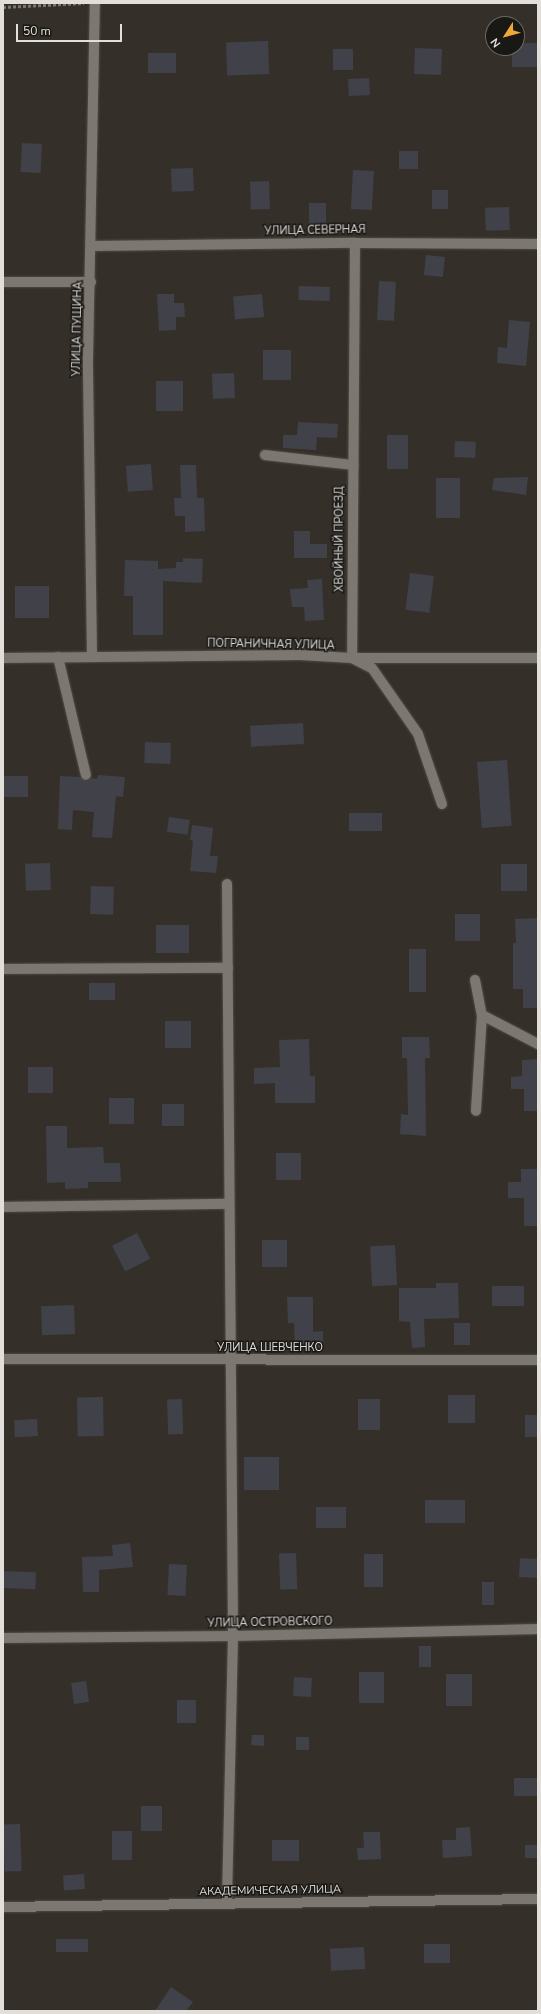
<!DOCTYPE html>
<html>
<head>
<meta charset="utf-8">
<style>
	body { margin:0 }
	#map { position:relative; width:541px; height:2014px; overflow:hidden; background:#343029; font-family:"Nunito Sans",sans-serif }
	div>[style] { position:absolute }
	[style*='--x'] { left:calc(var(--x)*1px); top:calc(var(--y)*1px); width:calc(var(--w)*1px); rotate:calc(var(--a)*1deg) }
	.building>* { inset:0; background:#414149; transform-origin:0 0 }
	.path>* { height:2.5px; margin-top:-1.25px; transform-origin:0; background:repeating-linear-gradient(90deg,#7b7771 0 3px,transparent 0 5px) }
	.roads { filter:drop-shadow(0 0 1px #4f4c46) drop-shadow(0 0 1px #4f4c46) }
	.minor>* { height:10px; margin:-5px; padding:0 5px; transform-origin:5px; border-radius:5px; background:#7c7770 }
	span { translate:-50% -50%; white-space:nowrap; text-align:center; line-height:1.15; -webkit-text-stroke:3px #1a1815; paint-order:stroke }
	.street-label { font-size:11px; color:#e2dfdb }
	.frame { position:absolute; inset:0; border:4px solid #e2dfdb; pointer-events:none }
	.north { position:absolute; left:485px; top:16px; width:40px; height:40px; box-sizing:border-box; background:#1a1815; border:1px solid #6a6864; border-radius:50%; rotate:234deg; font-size:11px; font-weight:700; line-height:16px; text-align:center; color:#e2dfdb }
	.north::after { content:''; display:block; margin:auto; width:14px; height:18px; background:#eca93a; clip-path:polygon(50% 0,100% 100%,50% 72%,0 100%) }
	.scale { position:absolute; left:16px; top:24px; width:106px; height:18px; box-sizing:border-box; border:2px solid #e2dfdb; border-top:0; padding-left:5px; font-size:12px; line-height:14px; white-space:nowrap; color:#e2dfdb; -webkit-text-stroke:3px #1a1815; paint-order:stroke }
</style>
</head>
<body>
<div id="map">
	<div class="building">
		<div style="left:268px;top:41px;width:33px;height:42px;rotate:88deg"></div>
		<div style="clip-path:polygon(517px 43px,538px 43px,538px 67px,512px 67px,512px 48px,517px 48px)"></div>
		<div style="left:415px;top:48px;width:27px;height:26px;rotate:2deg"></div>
		<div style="left:333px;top:49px;width:20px;height:21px"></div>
		<div style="left:148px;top:53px;width:28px;height:20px"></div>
		<div style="left:369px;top:78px;width:17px;height:21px;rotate:87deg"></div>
		<div style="left:22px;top:143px;width:20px;height:29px;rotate:3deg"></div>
		<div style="left:399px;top:151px;width:19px;height:18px"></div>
		<div style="left:193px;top:168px;width:23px;height:22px;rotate:88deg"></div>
		<div style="left:353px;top:170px;width:21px;height:39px;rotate:3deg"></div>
		<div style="left:269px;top:181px;width:28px;height:19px;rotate:88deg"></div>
		<div style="left:448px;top:190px;width:19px;height:16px;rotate:90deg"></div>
		<div style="left:309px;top:203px;width:17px;height:22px"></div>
		<div style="left:509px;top:207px;width:23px;height:24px;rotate:88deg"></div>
		<div style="left:426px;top:255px;width:19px;height:20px;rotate:6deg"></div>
		<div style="left:379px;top:281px;width:17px;height:39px;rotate:3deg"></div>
		<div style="left:299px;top:286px;width:31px;height:14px;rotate:2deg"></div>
		<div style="clip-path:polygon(157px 294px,174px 294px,174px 303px,184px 303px,185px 317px,176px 317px,176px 330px,159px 331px)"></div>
		<div style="left:262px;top:294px;width:23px;height:29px;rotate:85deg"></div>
		<div style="clip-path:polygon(509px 320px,530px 322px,526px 366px,497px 363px,498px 347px,507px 348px)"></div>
		<div style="left:291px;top:350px;width:30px;height:28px;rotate:90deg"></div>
		<div style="left:234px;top:373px;width:25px;height:22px;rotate:88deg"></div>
		<div style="left:156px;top:381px;width:27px;height:30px"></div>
		<div style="clip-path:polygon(298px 422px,338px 424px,337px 438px,317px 437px,316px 450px,283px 448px,283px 435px,297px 435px)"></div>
		<div style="left:387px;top:435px;width:21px;height:34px"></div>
		<div style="left:455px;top:441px;width:21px;height:16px;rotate:3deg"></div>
		<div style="left:151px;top:464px;width:26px;height:25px;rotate:86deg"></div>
		<div style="clip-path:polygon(180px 465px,196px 465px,197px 498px,204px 498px,205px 531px,185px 532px,185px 516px,175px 516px,174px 498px,181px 498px)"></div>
		<div style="clip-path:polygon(528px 477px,526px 495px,492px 490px,494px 478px)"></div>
		<div style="left:436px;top:478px;width:24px;height:40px"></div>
		<div style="clip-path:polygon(294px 531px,310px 531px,310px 544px,327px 544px,327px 558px,294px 558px)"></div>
		<div style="clip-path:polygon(183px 558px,203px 559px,202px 583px,163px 581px,163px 635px,133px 635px,133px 596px,124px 596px,125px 560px,158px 561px,158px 569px,176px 568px,176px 562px,183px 562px)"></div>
		<div style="left:410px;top:573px;width:24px;height:37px;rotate:7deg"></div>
		<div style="clip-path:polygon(322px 579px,324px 620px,305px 621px,304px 607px,292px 607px,290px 589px,308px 588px,307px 580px)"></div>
		<div style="left:15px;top:586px;width:34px;height:32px"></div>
		<div style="left:303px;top:723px;width:21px;height:53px;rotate:87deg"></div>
		<div style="left:145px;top:742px;width:26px;height:21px;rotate:2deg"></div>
		<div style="left:507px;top:760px;width:66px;height:30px;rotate:86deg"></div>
		<div style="clip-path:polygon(98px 775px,125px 777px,123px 797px,116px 796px,112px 838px,92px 837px,94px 812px,73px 810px,72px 830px,58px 829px,60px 776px,80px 777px,87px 781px,91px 778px,97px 779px)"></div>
		<div style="left:3px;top:776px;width:25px;height:21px"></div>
		<div style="left:382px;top:813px;width:18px;height:33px;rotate:90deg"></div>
		<div style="left:169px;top:817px;width:21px;height:15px;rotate:8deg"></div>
		<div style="clip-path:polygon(192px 825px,213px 828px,210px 856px,218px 856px,216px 873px,190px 871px,193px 841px,190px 840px)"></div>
		<div style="left:50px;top:863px;width:27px;height:25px;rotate:88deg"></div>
		<div style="left:501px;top:864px;width:26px;height:27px"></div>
		<div style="left:91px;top:886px;width:23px;height:28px;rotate:2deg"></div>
		<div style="left:455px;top:914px;width:25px;height:27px"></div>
		<div style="clip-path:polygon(538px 918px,538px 1008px,523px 1008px,523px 989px,513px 989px,513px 943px,516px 943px,515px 919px)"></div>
		<div style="left:156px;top:925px;width:33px;height:28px"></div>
		<div style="left:409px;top:949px;width:17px;height:43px"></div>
		<div style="left:89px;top:983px;width:26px;height:17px"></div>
		<div style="left:165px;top:1021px;width:26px;height:27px"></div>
		<div style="clip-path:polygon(402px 1037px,429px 1037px,430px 1058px,425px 1058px,426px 1136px,400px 1134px,401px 1114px,408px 1115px,407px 1058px,402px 1058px)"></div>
		<div style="clip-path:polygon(309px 1039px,310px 1076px,315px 1076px,315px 1103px,275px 1103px,275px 1083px,254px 1084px,254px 1068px,280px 1067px,279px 1040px)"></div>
		<div style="clip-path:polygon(537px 1059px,538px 1111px,524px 1111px,524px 1089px,511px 1089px,511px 1077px,522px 1076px,522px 1060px)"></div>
		<div style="left:28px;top:1067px;width:25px;height:26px"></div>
		<div style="left:109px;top:1098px;width:25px;height:26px"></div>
		<div style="left:162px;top:1104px;width:22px;height:22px"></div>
		<div style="clip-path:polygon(46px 1126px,67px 1126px,67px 1148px,103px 1147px,104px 1163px,120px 1163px,121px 1182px,88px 1182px,88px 1188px,65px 1189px,65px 1182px,47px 1183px)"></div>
		<div style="left:276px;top:1153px;width:25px;height:27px"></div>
		<div style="clip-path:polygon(521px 1169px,538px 1169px,538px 1226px,524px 1226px,524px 1198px,508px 1198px,508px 1182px,521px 1182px)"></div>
		<div style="left:137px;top:1233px;width:29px;height:28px;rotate:63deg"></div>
		<div style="left:287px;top:1240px;width:27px;height:25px;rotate:90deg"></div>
		<div style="left:395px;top:1245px;width:40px;height:25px;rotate:87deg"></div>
		<div style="clip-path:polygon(436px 1283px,458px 1283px,459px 1318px,424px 1319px,425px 1347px,412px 1348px,410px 1322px,399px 1321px,399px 1288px,436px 1288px)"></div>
		<div style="left:492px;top:1286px;width:32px;height:20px"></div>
		<div style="clip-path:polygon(287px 1297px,313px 1297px,313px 1332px,323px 1331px,323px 1348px,295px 1349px,294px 1323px,288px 1323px)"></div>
		<div style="left:74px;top:1305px;width:29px;height:33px;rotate:88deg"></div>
		<div style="left:454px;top:1323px;width:16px;height:22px"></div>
		<div style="left:475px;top:1395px;width:28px;height:27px;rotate:90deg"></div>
		<div style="left:103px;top:1397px;width:39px;height:26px;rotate:89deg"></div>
		<div style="left:182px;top:1399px;width:35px;height:15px;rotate:88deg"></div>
		<div style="left:358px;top:1399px;width:22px;height:31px"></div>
		<div style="left:538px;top:1415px;width:22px;height:13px;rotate:90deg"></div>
		<div style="left:37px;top:1419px;width:17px;height:23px;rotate:87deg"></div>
		<div style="left:279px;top:1457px;width:33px;height:35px;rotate:90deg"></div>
		<div style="left:425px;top:1500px;width:40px;height:23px"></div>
		<div style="left:316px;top:1507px;width:30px;height:21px"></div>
		<div style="clip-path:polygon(130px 1543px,133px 1567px,99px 1570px,99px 1592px,83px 1592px,82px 1557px,113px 1556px,112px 1545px)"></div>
		<div style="left:296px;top:1553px;width:36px;height:17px;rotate:88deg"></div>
		<div style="left:364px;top:1554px;width:19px;height:33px"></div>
		<div style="left:520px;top:1558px;width:18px;height:19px;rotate:3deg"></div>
		<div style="left:169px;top:1564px;width:18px;height:31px;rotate:3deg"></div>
		<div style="left:3px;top:1571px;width:33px;height:17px;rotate:2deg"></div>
		<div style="left:482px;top:1582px;width:12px;height:23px"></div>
		<div style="left:431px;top:1646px;width:21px;height:12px;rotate:90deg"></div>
		<div style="left:359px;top:1672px;width:25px;height:31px"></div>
		<div style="left:446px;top:1674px;width:26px;height:32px"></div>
		<div style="left:294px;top:1677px;width:18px;height:19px;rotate:3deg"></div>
		<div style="left:86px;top:1681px;width:21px;height:15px;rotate:82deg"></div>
		<div style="left:196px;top:1700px;width:23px;height:19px;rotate:90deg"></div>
		<div style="clip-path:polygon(252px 1735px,264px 1735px,264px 1746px,251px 1745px)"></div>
		<div style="left:296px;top:1737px;width:13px;height:13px"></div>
		<div style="left:514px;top:1778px;width:23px;height:18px"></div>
		<div style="left:141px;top:1806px;width:21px;height:25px"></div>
		<div style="left:20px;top:1824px;width:47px;height:17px;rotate:88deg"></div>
		<div style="clip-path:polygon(470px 1827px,472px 1856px,443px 1858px,442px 1840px,456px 1840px,456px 1828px)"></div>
		<div style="left:112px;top:1831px;width:20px;height:29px"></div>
		<div style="clip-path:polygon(363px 1832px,380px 1832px,381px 1859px,358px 1860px,357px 1848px,364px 1848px)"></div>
		<div style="left:272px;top:1840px;width:27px;height:21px"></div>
		<div style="left:538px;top:1845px;width:13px;height:13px;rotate:90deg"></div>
		<div style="left:84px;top:1874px;width:15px;height:21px;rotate:86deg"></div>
		<div style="left:56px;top:1939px;width:32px;height:13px"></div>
		<div style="left:450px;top:1944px;width:19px;height:26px;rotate:90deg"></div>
		<div style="left:364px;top:1947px;width:22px;height:34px;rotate:87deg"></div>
		<div style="clip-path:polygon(171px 1987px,193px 2002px,186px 2011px,155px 2011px)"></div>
	</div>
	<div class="path">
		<div style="--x:3;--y:7;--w:81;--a:-2.8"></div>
	</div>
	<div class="roads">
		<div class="minor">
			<div style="--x:355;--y:243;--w:415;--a:90.4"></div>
			<div style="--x:352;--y:658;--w:22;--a:27"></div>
			<div style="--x:372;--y:668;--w:80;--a:55.1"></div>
			<div style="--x:418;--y:734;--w:74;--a:71.1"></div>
			<div style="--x:92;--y:246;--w:263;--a:-0.7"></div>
			<div style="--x:355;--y:243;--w:183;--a:0.3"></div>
			<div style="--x:3;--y:282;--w:88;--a:0"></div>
			<div style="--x:265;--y:455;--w:89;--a:6.5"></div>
			<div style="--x:92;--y:656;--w:297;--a:-90.8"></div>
			<div style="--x:88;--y:359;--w:356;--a:-88.9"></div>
			<div style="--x:58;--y:657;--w:121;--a:76.7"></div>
			<div style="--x:3;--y:658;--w:297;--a:-0.6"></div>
			<div style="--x:300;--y:655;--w:52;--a:3.3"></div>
			<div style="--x:352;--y:658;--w:186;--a:0"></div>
			<div style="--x:227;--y:884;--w:752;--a:89.54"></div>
			<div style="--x:233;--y:1636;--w:268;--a:91.3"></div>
			<div style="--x:3;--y:969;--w:225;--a:-0.3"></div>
			<div style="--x:475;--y:980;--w:36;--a:79"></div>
			<div style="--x:482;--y:1015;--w:96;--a:93.6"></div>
			<div style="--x:482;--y:1015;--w:63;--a:27.4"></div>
			<div style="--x:3;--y:1207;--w:223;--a:-0.8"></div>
			<div style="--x:3;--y:1359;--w:535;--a:0.11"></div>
			<div style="--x:3;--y:1638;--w:230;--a:-0.5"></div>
			<div style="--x:233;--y:1636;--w:305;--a:-1.3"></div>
			<div style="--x:3;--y:1907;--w:535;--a:-0.86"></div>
		</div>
	</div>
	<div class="street-label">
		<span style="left:315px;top:231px;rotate:-1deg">УЛИЦА СЕВЕРНАЯ</span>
		<span style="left:78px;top:329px;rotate:-89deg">УЛИЦА ПУЩИНА</span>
		<span style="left:340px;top:539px;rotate:-90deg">ХВОЙНЫЙ ПРОЕЗД</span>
		<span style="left:271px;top:645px;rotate:1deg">ПОГРАНИЧНАЯ УЛИЦА</span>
		<span style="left:270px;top:1348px">УЛИЦА ШЕВЧЕНКО</span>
		<span style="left:270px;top:1623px;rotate:-1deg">УЛИЦА ОСТРОВСКОГО</span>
		<span style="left:270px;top:1891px;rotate:-1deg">АКАДЕМИЧЕСКАЯ УЛИЦА</span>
	</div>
	<div class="frame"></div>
	<div class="north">N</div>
	<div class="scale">50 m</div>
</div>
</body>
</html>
